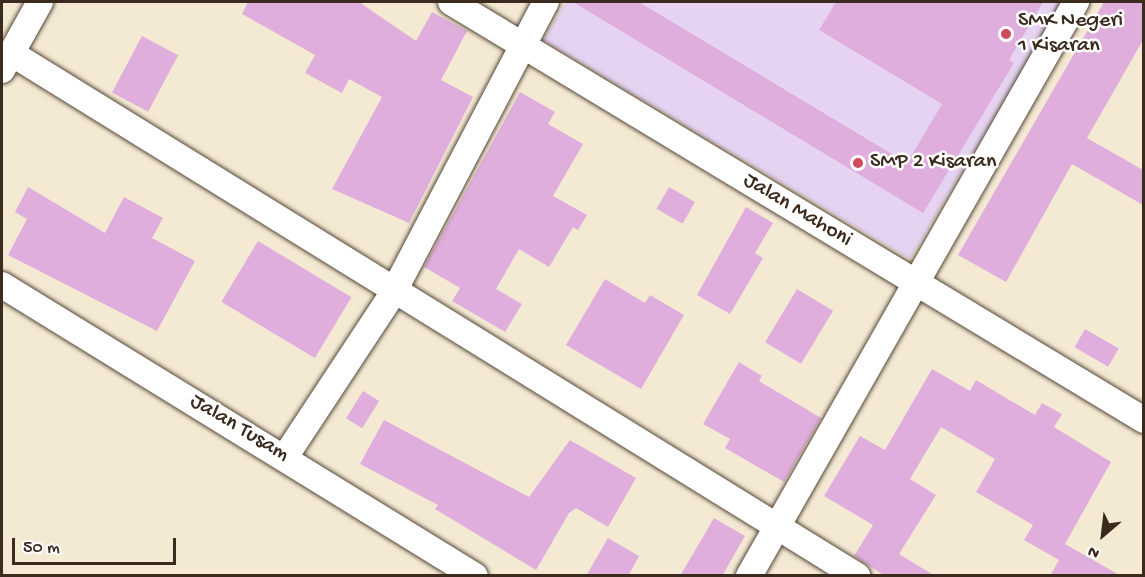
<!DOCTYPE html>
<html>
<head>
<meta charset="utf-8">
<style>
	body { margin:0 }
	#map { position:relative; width:1145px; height:577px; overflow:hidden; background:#f4ead4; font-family:"Gochi Hand",sans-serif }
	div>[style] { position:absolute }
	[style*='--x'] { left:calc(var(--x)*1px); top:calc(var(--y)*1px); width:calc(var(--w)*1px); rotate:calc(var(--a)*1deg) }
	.built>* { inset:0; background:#e5d3f1 }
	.building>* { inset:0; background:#e0aedc; transform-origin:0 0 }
	.roads { filter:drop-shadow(0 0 2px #574739) drop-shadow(0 0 2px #574739) }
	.minor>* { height:26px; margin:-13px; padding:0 13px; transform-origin:13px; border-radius:13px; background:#fff }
	.dots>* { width:16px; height:16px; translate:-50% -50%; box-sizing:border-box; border:3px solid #fff; border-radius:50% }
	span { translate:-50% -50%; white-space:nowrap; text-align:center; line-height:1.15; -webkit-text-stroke:5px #fff; paint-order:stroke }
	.poi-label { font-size:22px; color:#3b2a1e }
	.left { translate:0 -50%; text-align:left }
	.street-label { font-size:22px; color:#3b2a1e }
	.frame { position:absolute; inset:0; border:3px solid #3b2a1e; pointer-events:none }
	.north { position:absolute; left:1073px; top:505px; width:60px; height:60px; -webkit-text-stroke:4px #fff; paint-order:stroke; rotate:208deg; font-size:16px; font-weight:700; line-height:24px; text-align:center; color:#3b2a1e }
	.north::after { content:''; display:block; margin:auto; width:21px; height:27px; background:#3b2a1e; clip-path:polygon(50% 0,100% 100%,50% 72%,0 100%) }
	.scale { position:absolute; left:12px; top:538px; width:164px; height:27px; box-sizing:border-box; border:3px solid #3b2a1e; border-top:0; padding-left:8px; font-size:18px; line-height:21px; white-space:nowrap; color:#3b2a1e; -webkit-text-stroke:4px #fff; paint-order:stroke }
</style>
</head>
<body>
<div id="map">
	<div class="built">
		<div style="clip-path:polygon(566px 2px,1063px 2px,910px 259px,543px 40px)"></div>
	</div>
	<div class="building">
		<div style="clip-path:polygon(248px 2px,359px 2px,416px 41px,432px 12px,467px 31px,441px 80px,473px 97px,409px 223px,332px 189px,382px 97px,349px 79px,342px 93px,305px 73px,315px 55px,242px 14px)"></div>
		<div style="clip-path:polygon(573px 2px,639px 2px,907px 163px,942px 104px,819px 30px,836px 2px,1043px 2px,1009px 60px,1014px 63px,923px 213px)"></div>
		<div style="clip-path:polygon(1104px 2px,1143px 2px,1143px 40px,1087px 138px,1143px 170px,1143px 205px,1072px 164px,1006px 282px,958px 255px)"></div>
		<div style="left:142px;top:36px;width:41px;height:64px;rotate:28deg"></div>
		<div style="clip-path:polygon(520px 92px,555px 112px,548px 124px,583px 144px,553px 196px,587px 215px,578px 230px,573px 227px,549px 267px,519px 249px,496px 289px,522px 304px,505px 332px,452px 301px,460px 288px,424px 267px)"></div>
		<div style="clip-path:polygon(28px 187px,105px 233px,124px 197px,163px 218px,152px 238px,195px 261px,157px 331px,8px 255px,27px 219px,15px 212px)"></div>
		<div style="left:669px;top:187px;width:30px;height:25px;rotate:30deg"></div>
		<div style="clip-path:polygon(746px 207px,773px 223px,755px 253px,763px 258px,730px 314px,697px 295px)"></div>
		<div style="left:258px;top:241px;width:109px;height:71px;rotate:31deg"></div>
		<div style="clip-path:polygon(605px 279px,645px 303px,650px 295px,684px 315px,641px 389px,566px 345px)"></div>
		<div style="left:797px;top:289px;width:42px;height:62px;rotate:31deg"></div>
		<div style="left:1085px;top:329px;width:39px;height:21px;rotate:30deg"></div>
		<div style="clip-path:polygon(739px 362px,762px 376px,759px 381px,821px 418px,784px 482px,725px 448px,730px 439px,703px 424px)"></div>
		<div style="clip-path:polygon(932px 369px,970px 391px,976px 380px,1035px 415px,1042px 403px,1062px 414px,1054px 427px,1111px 462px,1065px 544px,1121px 576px,1050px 576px,1059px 560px,1024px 540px,1033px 525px,976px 492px,995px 459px,941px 427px,910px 479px,936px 495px,899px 554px,935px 576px,885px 576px,854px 556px,873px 525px,824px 496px,860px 436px,885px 450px)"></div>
		<div style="left:363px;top:391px;width:19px;height:32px;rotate:32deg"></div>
		<div style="clip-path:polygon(384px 420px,529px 497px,570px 440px,636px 478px,608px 527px,576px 508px,569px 513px,536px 570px,435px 509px,438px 505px,360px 464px)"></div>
		<div style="clip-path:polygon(714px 518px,745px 536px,722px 576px,680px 576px)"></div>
		<div style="clip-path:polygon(608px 538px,639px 556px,628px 576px,586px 576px)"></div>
	</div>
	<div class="roads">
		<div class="minor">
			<div style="--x:451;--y:2;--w:809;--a:31.1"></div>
			<div style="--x:11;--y:53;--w:995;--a:31.72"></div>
			<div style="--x:2;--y:70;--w:78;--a:-60.8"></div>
			<div style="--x:2;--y:285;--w:555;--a:31.6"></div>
			<div style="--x:285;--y:457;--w:196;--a:-56.6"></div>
			<div style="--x:393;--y:293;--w:329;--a:-62.3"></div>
			<div style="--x:749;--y:576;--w:661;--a:-60.33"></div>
		</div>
	</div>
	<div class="dots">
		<div style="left:1006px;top:34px;background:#d1495b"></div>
		<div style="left:858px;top:163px;background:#d1495b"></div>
	</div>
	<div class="poi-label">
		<span class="left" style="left:1018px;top:34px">SMK Negeri<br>1 Kisaran</span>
		<span class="left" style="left:870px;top:163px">SMP 2 Kisaran</span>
	</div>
	<div class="street-label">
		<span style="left:797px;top:211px;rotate:31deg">Jalan Mahoni</span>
		<span style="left:239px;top:429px;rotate:31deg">Jalan Tusam</span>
	</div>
	<div class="frame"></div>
	<div class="north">N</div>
	<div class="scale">50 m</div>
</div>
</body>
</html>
